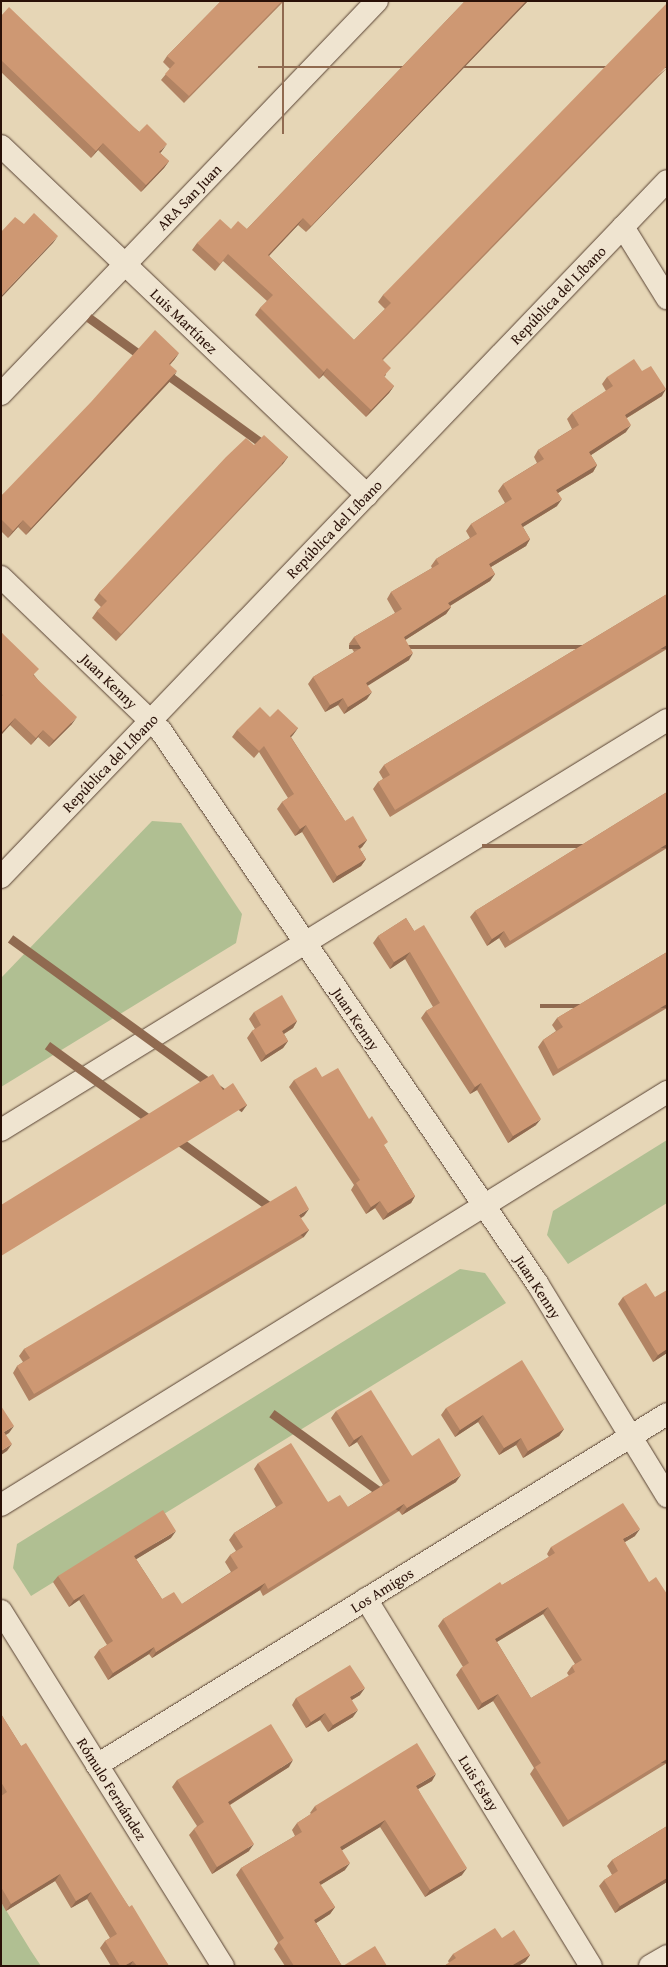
<!DOCTYPE html>
<html>
<head>
<meta charset="utf-8">
<style>
	body { margin:0 }
	#map { position:relative; width:668px; height:1967px; overflow:hidden; background:#e6d6b6; font-family:"Gentium Book Plus",serif }
	div>[style] { position:absolute }
	[style*='--x'] { left:calc(var(--x)*1px); top:calc(var(--y)*1px); width:calc(var(--w)*1px); rotate:calc(var(--a)*1deg) }
	.green>* { inset:0; background:#b0bf92 }
	.roads { filter:drop-shadow(0 0 1px #584233) drop-shadow(0 0 1px #584233) }
	.minor>* { height:22px; margin:-11px; padding:0 11px; transform-origin:11px; border-radius:11px; background:#efe4d0 }
	.wall>* { inset:0; background:#b18363 }
	.shaded-wall>* { inset:0; background:#906a50; transform-origin:0 0 }
	.building>* { inset:0; background:#ce9873 }
	span { translate:-50% -50%; white-space:nowrap; text-align:center; line-height:1.15; -webkit-text-stroke:3px #efe4d0; paint-order:stroke }
	.street-label { font-size:15px; color:#291007 }
	.frame { position:absolute; inset:0; border:2px solid #291007; pointer-events:none }
</style>
</head>
<body>
<div id="map">
	<div class="green">
		<div style="clip-path:polygon(152px 821px,181px 823px,242px 914px,236px 943px,1px 1087px,1px 978px)"></div>
		<div style="clip-path:polygon(667px 1140px,667px 1203px,568px 1264px,547px 1235px,553px 1211px)"></div>
		<div style="clip-path:polygon(460px 1269px,485px 1273px,506px 1303px,31px 1596px,13px 1568px,17px 1544px)"></div>
		<div style="clip-path:polygon(1px 1902px,31px 1951px,41px 1966px,1px 1966px)"></div>
	</div>
	<div class="roads">
		<div class="minor">
			<div style="--x:1;--y:146;--w:506;--a:43.64"></div>
			<div style="--x:623;--y:227;--w:84;--a:58.2"></div>
			<div style="--x:1;--y:394;--w:544;--a:-46.27"></div>
			<div style="--x:1;--y:577;--w:222;--a:43.9"></div>
			<div style="--x:161;--y:731;--w:668;--a:55.74"></div>
			<div style="--x:537;--y:1283;--w:250;--a:58.6"></div>
			<div style="--x:1;--y:877;--w:963;--a:-46.26"></div>
			<div style="--x:1;--y:1130;--w:782;--a:-31.62"></div>
			<div style="--x:1;--y:1505;--w:784;--a:-31.8"></div>
			<div style="--x:366;--y:1599;--w:430;--a:58.5"></div>
			<div style="--x:1;--y:1611;--w:419;--a:58"></div>
			<div style="--x:97;--y:1765;--w:669;--a:-31.62"></div>
			<div style="--x:650;--y:1966;--w:20;--a:-30"></div>
		</div>
	</div>
	<div class="wall">
		<div style="clip-path:polygon(221px 1px,284px 1px,184px 103px,161px 80px,170px 69px,163px 62px,167px 56px)"></div>
		<div style="clip-path:polygon(465px 1px,528px 1px,306px 232px,298px 225px,269px 256px,354px 340px,385px 309px,378px 302px,383px 295px,667px 68px,383px 360px,386px 375px,384px 377px,394px 386px,389px 393px,366px 417px,323px 375px,319px 379px,255px 315px,260px 308px,267px 301px,223px 261px,215px 271px,192px 250px,197px 243px,231px 229px,247px 229px)"></div>
		<div style="clip-path:polygon(1px 16px,162px 151px,160px 153px,169px 161px,164px 168px,141px 192px,98px 150px,91px 158px,1px 72px)"></div>
		<div style="clip-path:polygon(179px 353px,174px 360px,170px 365px,173px 378px,26px 535px,18px 527px,8px 538px,1px 531px,1px 496px)"></div>
		<div style="clip-path:polygon(642px 371px,662px 396px,627px 418px,626px 432px,591px 455px,597px 465px,593px 472px,558px 493px,557px 506px,523px 527px,530px 539px,526px 546px,491px 567px,495px 574px,490px 581px,450px 606px,451px 607px,446px 614px,405px 640px,409px 660px,368px 685px,367px 699px,344px 714px,338px 705px,325px 712px,308px 684px,313px 677px,354px 652px,349px 644px,354px 637px,395px 613px,387px 599px,391px 592px,432px 568px,431px 566px,436px 559px,470px 538px,466px 531px,471px 524px,505px 503px,498px 491px,503px 484px,537px 463px,534px 457px,538px 450px,572px 429px,567px 419px,572px 413px,606px 391px,602px 384px,607px 377px)"></div>
		<div style="clip-path:polygon(254px 445px,283px 464px,116px 641px,92px 618px,97px 611px,101px 607px,94px 600px,99px 593px)"></div>
		<div style="clip-path:polygon(667px 594px,667px 649px,390px 817px,373px 789px,378px 782px,383px 779px,379px 772px,384px 765px)"></div>
		<div style="clip-path:polygon(1px 632px,72px 724px,49px 747px,38px 737px,31px 745px,10px 725px,1px 735px)"></div>
		<div style="clip-path:polygon(270px 717px,298px 728px,291px 737px,345px 821px,367px 840px,362px 847px,360px 849px,366px 859px,361px 866px,333px 883px,302px 832px,295px 836px,277px 809px,282px 802px,288px 798px,259px 752px,254px 758px,232px 737px,237px 730px)"></div>
		<div style="clip-path:polygon(667px 792px,667px 848px,505px 948px,499px 938px,487px 946px,470px 917px,475px 911px)"></div>
		<div style="clip-path:polygon(406px 918px,536px 1125px,508px 1143px,477px 1090px,470px 1094px,421px 1018px,426px 1011px,433px 1007px,405px 959px,390px 969px,373px 943px,378px 936px)"></div>
		<div style="clip-path:polygon(667px 952px,667px 1008px,553px 1076px,538px 1047px,543px 1040px,556px 1031px,552px 1025px,557px 1018px)"></div>
		<div style="clip-path:polygon(254px 1012px,297px 1021px,293px 1028px,284px 1034px,288px 1041px,283px 1048px,261px 1062px,247px 1038px,252px 1031px,255px 1029px,249px 1019px)"></div>
		<div style="clip-path:polygon(322px 1077px,385px 1147px,415px 1196px,411px 1203px,383px 1220px,375px 1208px,366px 1214px,351px 1190px,354px 1185px,289px 1087px,294px 1080px)"></div>
		<div style="clip-path:polygon(304px 1216px,301px 1218px,304px 1237px,29px 1401px,13px 1373px,17px 1366px,23px 1362px,19px 1356px,24px 1349px)"></div>
		<div style="clip-path:polygon(623px 1297px,655px 1297px,667px 1353px,653px 1362px,618px 1304px)"></div>
		<div style="clip-path:polygon(446px 1408px,564px 1429px,559px 1436px,523px 1458px,516px 1445px,499px 1455px,478px 1422px,455px 1437px,441px 1415px)"></div>
		<div style="clip-path:polygon(336px 1411px,456px 1482px,402px 1515px,399px 1511px,263px 1596px,260px 1590px,152px 1658px,149px 1654px,108px 1680px,94px 1657px,99px 1650px,107px 1645px,79px 1600px,69px 1607px,53px 1582px,58px 1576px,171px 1538px,136px 1559px,162px 1599px,182px 1604px,231px 1572px,225px 1562px,230px 1555px,236px 1551px,229px 1540px,234px 1533px,276px 1507px,254px 1469px,258px 1463px,328px 1502px,348px 1507px,383px 1485px,357px 1442px,349px 1447px,331px 1418px)"></div>
		<div style="clip-path:polygon(evenodd,635px 1536px,625px 1542px,667px 1763px,563px 1827px,530px 1774px,534px 1768px,493px 1701px,478px 1710px,456px 1675px,461px 1668px,463px 1667px,438px 1626px,443px 1619px,502px 1585px,549px 1557px,547px 1554px,551px 1547px,635px 1536px,543px 1614px,575px 1664px,572px 1666px,567px 1673px,569px 1676px,531px 1698px,497px 1642px,543px 1614px)"></div>
		<div style="clip-path:polygon(360px 1695px,352px 1700px,353px 1717px,328px 1732px,320px 1720px,306px 1728px,292px 1705px,296px 1698px)"></div>
		<div style="clip-path:polygon(1px 1714px,21px 1746px,129px 1907px,169px 1966px,111px 1966px,100px 1948px,105px 1941px,110px 1938px,87px 1899px,71px 1908px,55px 1881px,6px 1911px,1px 1902px)"></div>
		<div style="clip-path:polygon(289px 1767px,230px 1805px,249px 1851px,212px 1874px,189px 1835px,194px 1829px,197px 1826px,172px 1787px,177px 1780px)"></div>
		<div style="clip-path:polygon(432px 1781px,418px 1789px,462px 1875px,425px 1897px,380px 1827px,342px 1850px,345px 1870px,320px 1885px,335px 1907px,330px 1914px,316px 1923px,342px 1966px,285px 1966px,274px 1949px,278px 1943px,236px 1875px,241px 1868px,295px 1836px,292px 1830px,297px 1823px,311px 1814px,310px 1813px,315px 1806px)"></div>
		<div style="clip-path:polygon(667px 1826px,667px 1882px,615px 1913px,599px 1886px,604px 1880px,612px 1875px,607px 1866px,612px 1860px)"></div>
		<div style="clip-path:polygon(502px 1938px,530px 1955px,525px 1962px,518px 1966px,444px 1966px,449px 1963px,448px 1961px,453px 1954px)"></div>
	</div>
	<div class="shaded-wall">
		<div style="left:282px;top:1px;width:2px;height:133px"></div>
		<div style="clip-path:polygon(526px 1px,528px 1px,306px 232px,311px 226px)"></div>
		<div style="left:667px;top:66px;width:2px;height:409px;rotate:90deg"></div>
		<div style="clip-path:polygon(103px 143px,98px 150px,91px 158px,96px 151px)"></div>
		<div style="clip-path:polygon(167px 144px,162px 151px,154px 159px,159px 152px)"></div>
		<div style="clip-path:polygon(169px 161px,164px 168px,141px 192px,146px 185px)"></div>
		<div style="clip-path:polygon(303px 218px,298px 225px,263px 262px,268px 255px)"></div>
		<div style="clip-path:polygon(58px 236px,53px 243px,1px 298px,1px 296px)"></div>
		<div style="clip-path:polygon(179px 353px,174px 360px,164px 370px,169px 364px)"></div>
		<div style="clip-path:polygon(327px 368px,323px 375px,319px 379px,324px 372px)"></div>
		<div style="clip-path:polygon(177px 371px,173px 378px,26px 535px,31px 528px)"></div>
		<div style="clip-path:polygon(394px 386px,389px 393px,366px 417px,371px 410px)"></div>
		<div style="clip-path:polygon(666px 389px,662px 396px,620px 422px,625px 415px)"></div>
		<div style="clip-path:polygon(631px 425px,626px 432px,585px 459px,589px 452px)"></div>
		<div style="left:288px;top:457px;width:9px;height:243px;rotate:126deg"></div>
		<div style="clip-path:polygon(597px 465px,593px 472px,551px 497px,556px 490px)"></div>
		<div style="clip-path:polygon(562px 499px,557px 506px,516px 531px,521px 524px)"></div>
		<div style="clip-path:polygon(23px 520px,18px 527px,8px 538px,13px 531px)"></div>
		<div style="clip-path:polygon(530px 539px,526px 546px,484px 571px,489px 564px)"></div>
		<div style="clip-path:polygon(495px 574px,490px 581px,443px 610px,448px 603px)"></div>
		<div style="clip-path:polygon(451px 607px,446px 614px,399px 644px,404px 637px)"></div>
		<div style="left:667px;top:645px;width:4px;height:318px;rotate:90deg"></div>
		<div style="clip-path:polygon(413px 653px,409px 660px,361px 690px,366px 683px)"></div>
		<div style="clip-path:polygon(372px 692px,367px 699px,344px 714px,348px 707px)"></div>
		<div style="clip-path:polygon(343px 698px,338px 705px,325px 712px,330px 705px)"></div>
		<div style="clip-path:polygon(77px 717px,72px 724px,49px 747px,54px 740px)"></div>
		<div style="clip-path:polygon(15px 718px,10px 725px,1px 735px,1px 733px)"></div>
		<div style="clip-path:polygon(298px 728px,293px 735px,285px 743px,290px 736px)"></div>
		<div style="clip-path:polygon(43px 730px,38px 737px,31px 745px,36px 738px)"></div>
		<div style="clip-path:polygon(306px 825px,302px 832px,295px 836px,300px 829px)"></div>
		<div style="clip-path:polygon(367px 840px,362px 847px,353px 853px,358px 846px)"></div>
		<div style="left:667px;top:844px;width:4px;height:185px;rotate:90deg"></div>
		<div style="clip-path:polygon(366px 859px,361px 866px,333px 883px,337px 876px)"></div>
		<div style="clip-path:polygon(504px 931px,499px 938px,487px 946px,492px 939px)"></div>
		<div style="clip-path:polygon(410px 952px,405px 959px,390px 969px,394px 962px)"></div>
		<div style="left:667px;top:1004px;width:4px;height:127px;rotate:90deg"></div>
		<div style="clip-path:polygon(297px 1021px,293px 1028px,277px 1038px,282px 1031px)"></div>
		<div style="clip-path:polygon(288px 1041px,283px 1048px,261px 1062px,266px 1055px)"></div>
		<div style="clip-path:polygon(481px 1083px,477px 1090px,470px 1094px,475px 1087px)"></div>
		<div style="left:247px;top:1105px;width:9px;height:289px;rotate:126deg"></div>
		<div style="clip-path:polygon(541px 1119px,536px 1125px,508px 1143px,513px 1136px)"></div>
		<div style="clip-path:polygon(415px 1196px,411px 1203px,383px 1220px,388px 1213px)"></div>
		<div style="clip-path:polygon(380px 1201px,375px 1208px,366px 1214px,371px 1207px)"></div>
		<div style="clip-path:polygon(309px 1209px,304px 1216px,294px 1222px,299px 1215px)"></div>
		<div style="left:309px;top:1230px;width:9px;height:320px;rotate:126deg"></div>
		<div style="clip-path:polygon(667px 1349px,667px 1353px,653px 1362px,658px 1355px)"></div>
		<div style="clip-path:polygon(483px 1415px,478px 1422px,455px 1437px,460px 1430px)"></div>
		<div style="clip-path:polygon(14px 1426px,9px 1433px,1px 1438px,4px 1432px)"></div>
		<div style="clip-path:polygon(564px 1429px,559px 1436px,523px 1458px,528px 1451px)"></div>
		<div style="clip-path:polygon(362px 1435px,357px 1442px,349px 1447px,354px 1440px)"></div>
		<div style="clip-path:polygon(521px 1438px,516px 1445px,499px 1455px,504px 1448px)"></div>
		<div style="clip-path:polygon(12px 1444px,7px 1451px,1px 1455px,1px 1451px)"></div>
		<div style="clip-path:polygon(461px 1475px,456px 1482px,402px 1515px,407px 1508px)"></div>
		<div style="left:404px;top:1504px;width:9px;height:160px;rotate:126deg"></div>
		<div style="clip-path:polygon(640px 1529px,635px 1536px,618px 1546px,623px 1539px)"></div>
		<div style="clip-path:polygon(176px 1531px,171px 1538px,130px 1563px,134px 1556px)"></div>
		<div style="clip-path:polygon(265px 1583px,260px 1590px,152px 1658px,156px 1652px)"></div>
		<div style="clip-path:polygon(84px 1594px,79px 1600px,69px 1607px,74px 1600px)"></div>
		<div style="clip-path:polygon(548px 1607px,543px 1614px,490px 1646px,495px 1639px)"></div>
		<div style="clip-path:polygon(154px 1647px,149px 1654px,108px 1680px,113px 1673px)"></div>
		<div style="clip-path:polygon(365px 1688px,360px 1695px,345px 1704px,350px 1697px)"></div>
		<div style="clip-path:polygon(498px 1694px,493px 1701px,478px 1710px,482px 1703px)"></div>
		<div style="clip-path:polygon(358px 1710px,353px 1717px,328px 1732px,333px 1725px)"></div>
		<div style="clip-path:polygon(325px 1713px,320px 1720px,306px 1728px,311px 1722px)"></div>
		<div style="left:667px;top:1759px;width:4px;height:116px;rotate:90deg"></div>
		<div style="clip-path:polygon(293px 1760px,289px 1767px,223px 1809px,228px 1802px)"></div>
		<div style="clip-path:polygon(436px 1774px,432px 1781px,411px 1793px,416px 1786px)"></div>
		<div style="clip-path:polygon(385px 1820px,380px 1827px,336px 1854px,340px 1847px)"></div>
		<div style="clip-path:polygon(254px 1844px,249px 1851px,212px 1874px,217px 1867px)"></div>
		<div style="clip-path:polygon(350px 1863px,345px 1870px,314px 1889px,319px 1882px)"></div>
		<div style="clip-path:polygon(467px 1868px,462px 1875px,425px 1897px,430px 1890px)"></div>
		<div style="clip-path:polygon(60px 1874px,55px 1881px,6px 1911px,11px 1904px)"></div>
		<div style="clip-path:polygon(667px 1878px,667px 1882px,615px 1913px,620px 1906px)"></div>
		<div style="clip-path:polygon(91px 1892px,87px 1899px,71px 1908px,76px 1901px)"></div>
		<div style="clip-path:polygon(335px 1907px,330px 1914px,310px 1927px,314px 1920px)"></div>
		<div style="clip-path:polygon(530px 1955px,525px 1962px,518px 1966px,511px 1966px)"></div>
		<div style="clip-path:polygon(133px 1961px,130px 1966px,124px 1966px)"></div>
	</div>
	<div class="building">
		<div style="clip-path:polygon(221px 1px,282px 1px,189px 96px,165px 74px,175px 63px,167px 56px)"></div>
		<div style="clip-path:polygon(465px 1px,526px 1px,311px 226px,303px 218px,268px 255px,354px 340px,391px 303px,383px 295px,667px 3px,667px 66px,382px 359px,391px 368px,384px 376px,394px 386px,371px 410px,327px 368px,324px 372px,260px 308px,273px 295px,228px 254px,220px 264px,197px 243px,220px 219px,231px 229px,238px 221px,247px 229px)"></div>
		<div style="clip-path:polygon(9px 7px,139px 132px,147px 124px,167px 144px,159px 152px,169px 161px,146px 185px,103px 143px,96px 151px,1px 60px,1px 16px)"></div>
		<div style="clip-path:polygon(34px 213px,58px 236px,1px 296px,1px 232px,15px 217px,24px 224px)"></div>
		<div style="clip-path:polygon(155px 330px,179px 353px,169px 364px,177px 371px,31px 528px,23px 520px,13px 531px,1px 519px,1px 496px,91px 402px)"></div>
		<div style="clip-path:polygon(634px 359px,642px 371px,651px 366px,666px 389px,625px 415px,631px 425px,589px 452px,597px 465px,556px 490px,562px 499px,521px 524px,530px 539px,489px 564px,495px 574px,448px 603px,451px 607px,404px 637px,413px 653px,366px 683px,372px 692px,348px 707px,343px 698px,330px 705px,313px 677px,361px 648px,354px 637px,402px 609px,391px 592px,439px 564px,436px 559px,477px 534px,471px 524px,512px 499px,503px 484px,544px 459px,538px 450px,579px 425px,572px 413px,613px 386px,607px 377px)"></div>
		<div style="clip-path:polygon(264px 435px,288px 457px,121px 634px,97px 611px,107px 601px,99px 593px,226px 457px,246px 438px,254px 445px)"></div>
		<div style="clip-path:polygon(667px 594px,667px 645px,395px 810px,378px 782px,390px 775px,384px 765px)"></div>
		<div style="clip-path:polygon(1px 632px,39px 669px,33px 675px,77px 717px,54px 740px,43px 730px,36px 738px,15px 718px,1px 733px,1px 697px,3px 695px,1px 694px)"></div>
		<div style="clip-path:polygon(260px 707px,270px 717px,278px 709px,298px 728px,290px 736px,345px 821px,353px 816px,367px 840px,358px 846px,366px 859px,337px 876px,306px 825px,300px 829px,282px 802px,294px 794px,264px 746px,259px 751px,237px 730px)"></div>
		<div style="clip-path:polygon(667px 792px,667px 844px,510px 941px,504px 931px,492px 939px,475px 911px)"></div>
		<div style="clip-path:polygon(406px 918px,414px 931px,424px 925px,541px 1119px,513px 1136px,481px 1083px,475px 1087px,426px 1011px,440px 1003px,410px 952px,394px 962px,378px 936px)"></div>
		<div style="clip-path:polygon(667px 952px,667px 1004px,558px 1069px,543px 1040px,563px 1027px,557px 1018px)"></div>
		<div style="clip-path:polygon(282px 995px,297px 1021px,282px 1031px,288px 1041px,266px 1055px,252px 1031px,261px 1025px,254px 1012px)"></div>
		<div style="clip-path:polygon(316px 1067px,322px 1077px,338px 1068px,369px 1119px,372px 1116px,388px 1142px,384px 1145px,415px 1196px,388px 1213px,380px 1201px,371px 1207px,356px 1183px,360px 1180px,294px 1080px)"></div>
		<div style="clip-path:polygon(213px 1074px,223px 1090px,233px 1083px,247px 1105px,1px 1256px,1px 1205px)"></div>
		<div style="clip-path:polygon(296px 1186px,309px 1209px,299px 1215px,309px 1230px,34px 1394px,17px 1366px,30px 1358px,24px 1349px)"></div>
		<div style="clip-path:polygon(646px 1283px,655px 1297px,667px 1290px,667px 1349px,658px 1355px,623px 1297px)"></div>
		<div style="clip-path:polygon(522px 1360px,564px 1429px,528px 1451px,521px 1438px,504px 1448px,483px 1415px,460px 1430px,446px 1408px)"></div>
		<div style="clip-path:polygon(371px 1390px,412px 1456px,439px 1438px,461px 1475px,407px 1508px,404px 1504px,268px 1589px,265px 1583px,156px 1652px,154px 1647px,113px 1673px,99px 1650px,113px 1641px,84px 1594px,74px 1600px,58px 1576px,163px 1510px,176px 1531px,134px 1556px,162px 1599px,174px 1592px,182px 1604px,238px 1568px,230px 1555px,243px 1547px,234px 1533px,283px 1503px,258px 1463px,291px 1443px,328px 1502px,340px 1495px,348px 1507px,390px 1481px,362px 1435px,354px 1440px,336px 1411px)"></div>
		<div style="clip-path:polygon(1px 1406px,14px 1426px,4px 1432px,12px 1444px,1px 1451px)"></div>
		<div style="clip-path:polygon(evenodd,623px 1503px,640px 1529px,623px 1539px,649px 1582px,656px 1577px,667px 1594px,667px 1759px,568px 1820px,535px 1767px,541px 1763px,498px 1694px,482px 1703px,461px 1668px,469px 1663px,443px 1619px,500px 1582px,502px 1585px,555px 1553px,551px 1547px,623px 1503px,548px 1607px,582px 1660px,572px 1666px,575px 1672px,531px 1698px,495px 1639px,548px 1607px)"></div>
		<div style="clip-path:polygon(350px 1665px,365px 1688px,350px 1697px,358px 1710px,333px 1725px,325px 1713px,311px 1722px,296px 1698px)"></div>
		<div style="clip-path:polygon(1px 1714px,21px 1746px,26px 1743px,129px 1907px,132px 1905px,169px 1966px,137px 1966px,133px 1961px,124px 1966px,120px 1966px,105px 1941px,117px 1934px,91px 1892px,76px 1901px,60px 1874px,11px 1904px,1px 1887px,1px 1796px,7px 1792px,1px 1782px)"></div>
		<div style="clip-path:polygon(271px 1724px,293px 1760px,228px 1802px,254px 1844px,217px 1867px,194px 1829px,204px 1822px,177px 1780px)"></div>
		<div style="clip-path:polygon(417px 1743px,436px 1774px,416px 1786px,467px 1868px,430px 1890px,385px 1820px,340px 1847px,350px 1863px,319px 1882px,335px 1907px,314px 1920px,342px 1966px,294px 1966px,279px 1942px,284px 1938px,241px 1868px,302px 1832px,297px 1823px,317px 1810px,315px 1806px)"></div>
		<div style="clip-path:polygon(667px 1826px,667px 1878px,620px 1906px,604px 1880px,618px 1871px,612px 1860px)"></div>
		<div style="clip-path:polygon(495px 1928px,502px 1938px,514px 1930px,530px 1955px,511px 1966px,444px 1966px,456px 1958px,453px 1954px)"></div>
		<div style="clip-path:polygon(375px 1946px,387px 1966px,343px 1966px)"></div>
	</div>
	<div class="street-label">
		<span style="left:189px;top:197px;rotate:-46deg">ARA San Juan</span>
		<span style="left:558px;top:295px;rotate:-46deg">República del Líbano</span>
		<span style="left:184px;top:321px;rotate:44deg">Luis Martínez</span>
		<span style="left:334px;top:529px;rotate:-46deg">República del Líbano</span>
		<span style="left:109px;top:681px;rotate:44deg">Juan Kenny</span>
		<span style="left:110px;top:763px;rotate:-46deg">República del Líbano</span>
		<span style="left:356px;top:1019px;rotate:56deg">Juan Kenny</span>
		<span style="left:538px;top:1287px;rotate:57deg">Juan Kenny</span>
		<span style="left:382px;top:1590px;rotate:-32deg">Los Amigos</span>
		<span style="left:479px;top:1783px;rotate:58deg">Luis Estay</span>
		<span style="left:112px;top:1789px;rotate:58deg">Rómulo Fernández</span>
	</div>
	<div class="frame"></div>
</div>
</body>
</html>
